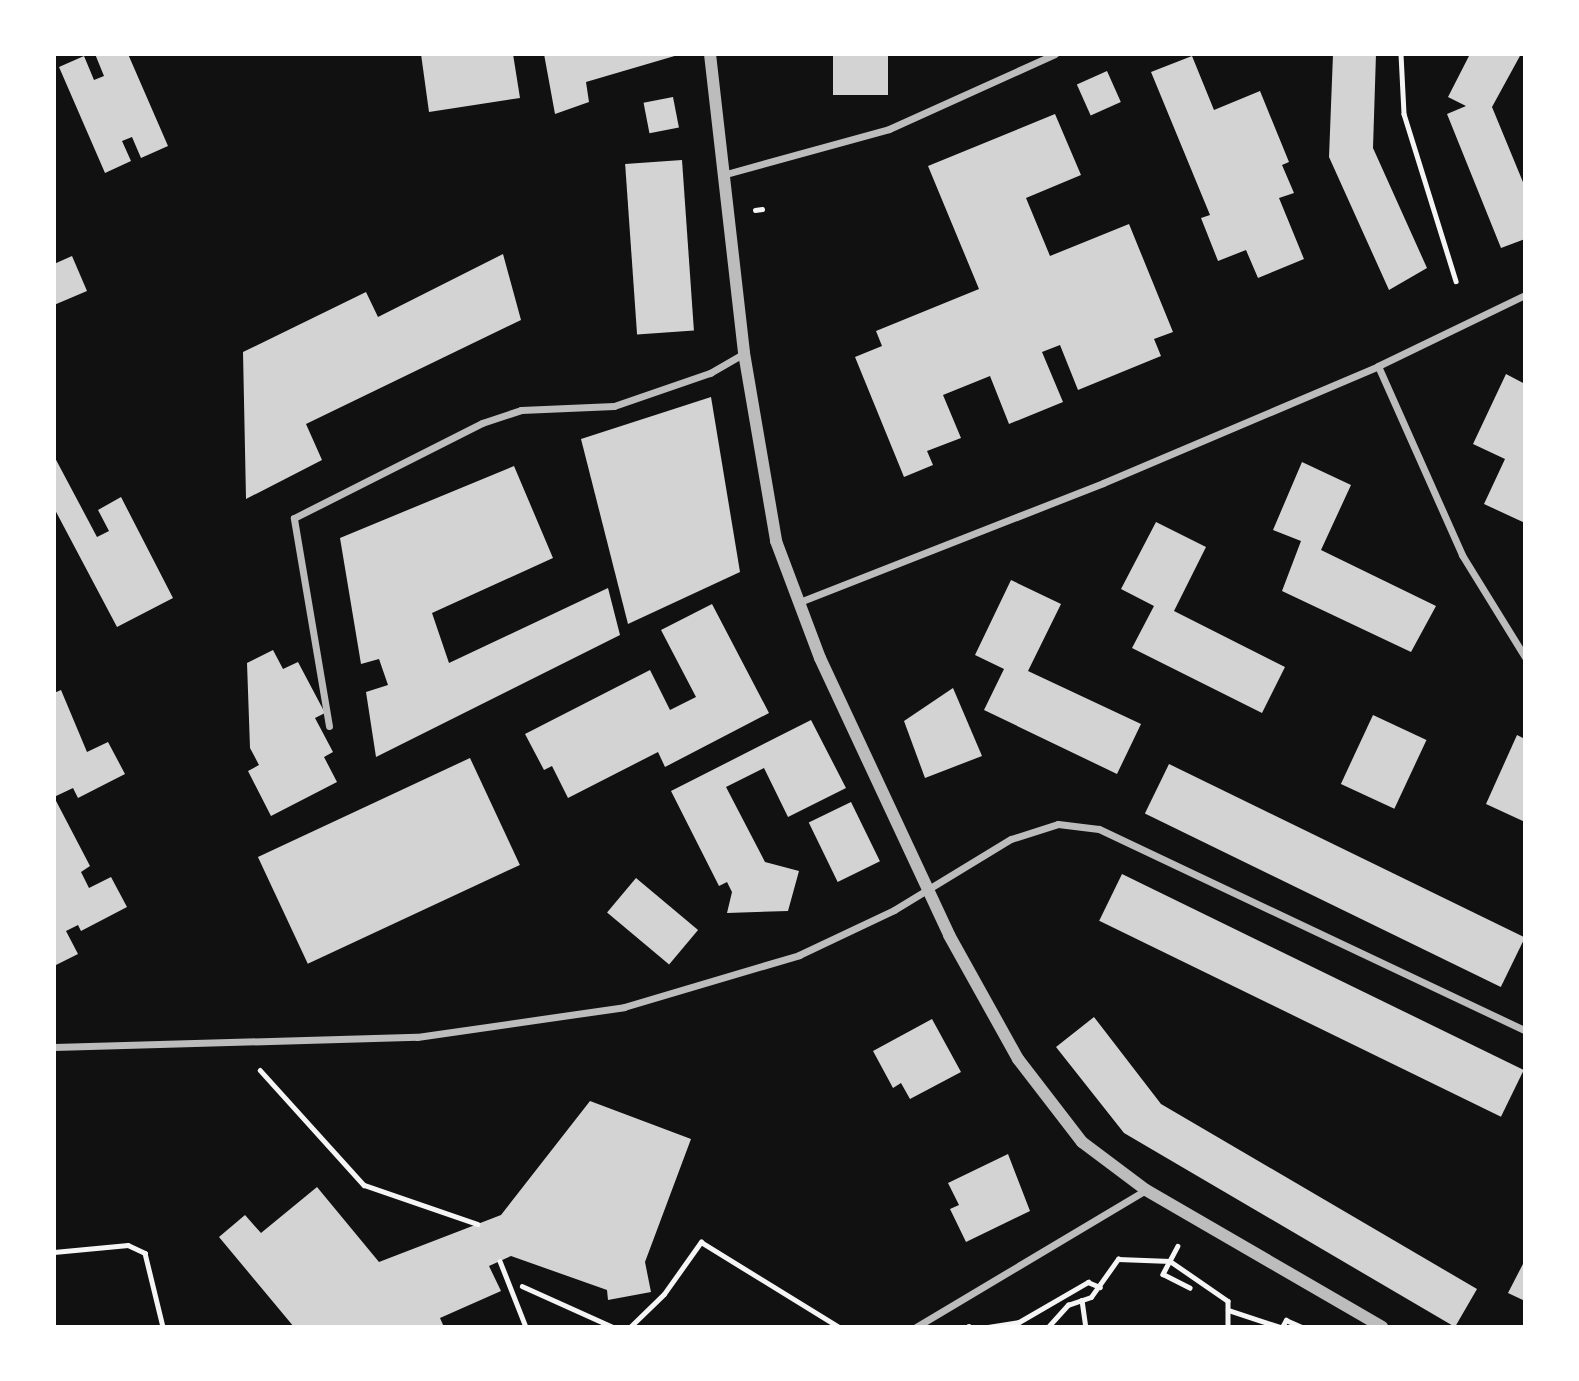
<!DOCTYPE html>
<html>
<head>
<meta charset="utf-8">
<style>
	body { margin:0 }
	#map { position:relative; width:1579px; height:1381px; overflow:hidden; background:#111; font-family:Georgia,serif }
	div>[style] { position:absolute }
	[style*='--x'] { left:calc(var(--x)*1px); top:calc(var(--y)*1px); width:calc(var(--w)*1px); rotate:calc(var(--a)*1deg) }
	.building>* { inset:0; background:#d3d3d3; transform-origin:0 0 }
	.path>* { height:4.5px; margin:-2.25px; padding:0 2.25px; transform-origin:2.25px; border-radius:2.25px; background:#f5f5f5 }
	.minor>* { height:7px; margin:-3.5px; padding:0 3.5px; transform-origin:3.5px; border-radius:3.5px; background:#bcbcbc }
	.tertiary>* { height:12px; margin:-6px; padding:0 6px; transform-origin:6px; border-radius:6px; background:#bcbcbc }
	span { translate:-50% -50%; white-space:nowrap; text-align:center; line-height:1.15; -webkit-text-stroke:7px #fff; paint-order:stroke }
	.frame { position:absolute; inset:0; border:56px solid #fff; pointer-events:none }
</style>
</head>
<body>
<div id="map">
	<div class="building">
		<div style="clip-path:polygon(95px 54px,128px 54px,168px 146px,141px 158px,132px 137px,122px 141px,131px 161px,105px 173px,59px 67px,84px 56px,94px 80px,104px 76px)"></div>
		<div style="clip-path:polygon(421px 54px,513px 54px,520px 98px,429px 112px)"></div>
		<div style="clip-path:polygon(544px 54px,678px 54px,678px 55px,586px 82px,589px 102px,555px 114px)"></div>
		<div style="left:833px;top:54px;width:55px;height:41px"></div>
		<div style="clip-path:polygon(1333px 54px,1376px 54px,1373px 148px,1427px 268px,1389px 290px,1329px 157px)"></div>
		<div style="clip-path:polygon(1470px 54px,1521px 54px,1492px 107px,1525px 187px,1525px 239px,1501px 248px,1447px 114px,1466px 106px,1448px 97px)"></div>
		<div style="clip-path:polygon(1192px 56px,1214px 110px,1260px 91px,1289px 162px,1282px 165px,1294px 193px,1279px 198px,1304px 259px,1258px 278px,1246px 250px,1218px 261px,1201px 218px,1210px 215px,1151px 72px)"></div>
		<div style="left:1107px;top:71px;width:34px;height:33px;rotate:66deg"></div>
		<div style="left:673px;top:97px;width:31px;height:30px;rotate:79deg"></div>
		<div style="clip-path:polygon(1055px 114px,1081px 175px,1026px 198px,1050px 256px,1129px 224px,1173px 332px,1154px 339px,1161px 356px,1078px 390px,1060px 345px,1042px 352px,1063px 402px,1009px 424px,990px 376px,943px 395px,961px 438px,927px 451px,933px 465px,904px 477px,855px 357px,882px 346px,876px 331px,979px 289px,928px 166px)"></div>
		<div style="left:682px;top:160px;width:171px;height:57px;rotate:86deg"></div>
		<div style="clip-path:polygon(503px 254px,521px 320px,306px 424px,322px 460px,246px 499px,243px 352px,366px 292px,378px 317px)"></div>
		<div style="clip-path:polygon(72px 256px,87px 291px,54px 305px,54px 264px)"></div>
		<div style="clip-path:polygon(1506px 374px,1525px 384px,1525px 523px,1484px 504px,1505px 459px,1473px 444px)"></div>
		<div style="clip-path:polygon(711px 397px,740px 572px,628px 624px,581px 439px)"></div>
		<div style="clip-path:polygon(54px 456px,97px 537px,109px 531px,98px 510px,121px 497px,173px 598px,117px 627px,54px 508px)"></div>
		<div style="clip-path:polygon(1302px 462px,1351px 485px,1321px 550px,1436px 606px,1411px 652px,1282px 591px,1301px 541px,1273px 530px)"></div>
		<div style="clip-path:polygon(514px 466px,553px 558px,432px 613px,449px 663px,608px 588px,620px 635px,376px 757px,366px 692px,388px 685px,379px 659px,361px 664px,340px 538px)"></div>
		<div style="clip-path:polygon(1156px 522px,1206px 547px,1174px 611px,1285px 667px,1262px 713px,1132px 648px,1154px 606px,1121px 589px)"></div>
		<div style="clip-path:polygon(1011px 580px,1061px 604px,1028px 671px,1141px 724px,1117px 774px,984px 710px,1004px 669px,975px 655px)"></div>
		<div style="clip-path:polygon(712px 604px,769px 713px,665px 767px,658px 752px,568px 798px,552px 766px,544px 770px,525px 734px,650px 670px,670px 710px,696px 697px,661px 630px)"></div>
		<div style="clip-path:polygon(273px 650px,283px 669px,298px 662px,325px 713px,315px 718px,333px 752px,324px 757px,337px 782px,271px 816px,248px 771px,259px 765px,250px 748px,247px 663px)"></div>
		<div style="clip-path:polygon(953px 688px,982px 756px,925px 778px,904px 721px)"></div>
		<div style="clip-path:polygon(61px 690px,87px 752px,108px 742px,125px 774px,78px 798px,73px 788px,54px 797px,90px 866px,81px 872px,89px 888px,111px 877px,127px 907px,81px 931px,78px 925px,66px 931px,78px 954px,54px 966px,54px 693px)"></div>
		<div style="left:1373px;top:715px;width:59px;height:76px;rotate:25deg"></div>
		<div style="clip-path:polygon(811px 720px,846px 788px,788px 817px,764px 768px,726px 787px,765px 862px,799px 871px,788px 911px,727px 913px,732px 892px,727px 882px,719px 886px,671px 791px)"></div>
		<div style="clip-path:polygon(1517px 735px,1525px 739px,1525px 822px,1486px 804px)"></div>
		<div style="left:470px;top:758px;width:118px;height:234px;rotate:65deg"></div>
		<div style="left:1169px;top:764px;width:396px;height:55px;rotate:26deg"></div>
		<div style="left:851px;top:802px;width:66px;height:47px;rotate:64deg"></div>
		<div style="left:1122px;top:874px;width:447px;height:52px;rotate:26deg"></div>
		<div style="left:636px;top:878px;width:81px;height:45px;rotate:40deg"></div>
		<div style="clip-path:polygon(1094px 1017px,1161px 1104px,1477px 1289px,1455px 1327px,1124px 1133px,1056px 1047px)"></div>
		<div style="clip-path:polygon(932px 1019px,961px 1072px,910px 1099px,901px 1083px,893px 1088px,873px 1051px)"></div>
		<div style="clip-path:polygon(590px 1101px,691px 1139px,645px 1262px,651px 1292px,608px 1300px,607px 1290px,511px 1256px,489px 1266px,501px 1291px,440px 1318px,444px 1327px,294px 1327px,219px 1237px,245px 1215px,261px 1233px,317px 1187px,379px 1262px,501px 1215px)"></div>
		<div style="clip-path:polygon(1008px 1154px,1030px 1211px,966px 1242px,950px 1209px,959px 1205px,948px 1183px)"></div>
		<div style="clip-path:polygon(1525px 1260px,1525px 1301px,1508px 1293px)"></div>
	</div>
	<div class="path">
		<div style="--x:1401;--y:54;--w:60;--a:87.1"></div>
		<div style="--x:1404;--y:114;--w:175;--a:72.7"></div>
		<div style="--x:755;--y:210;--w:7;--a:-8"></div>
		<div style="--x:260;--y:1070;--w:155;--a:47.9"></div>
		<div style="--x:364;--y:1185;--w:120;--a:19"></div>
		<div style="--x:1178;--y:1246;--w:17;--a:118"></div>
		<div style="--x:1170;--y:1261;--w:70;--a:34.6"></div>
		<div style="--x:1228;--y:1301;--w:26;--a:90"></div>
		<div style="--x:54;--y:1252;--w:74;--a:-5.4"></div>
		<div style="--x:128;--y:1245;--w:19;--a:25"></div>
		<div style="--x:145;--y:1253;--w:76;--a:76.3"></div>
		<div style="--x:500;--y:1261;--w:71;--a:68.5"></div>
		<div style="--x:522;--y:1286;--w:100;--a:24.3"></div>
		<div style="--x:1082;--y:1300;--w:27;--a:82"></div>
		<div style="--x:1228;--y:1310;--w:55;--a:18.1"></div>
		<div style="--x:969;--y:1326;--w:1;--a:90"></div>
		<div style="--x:630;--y:1327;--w:47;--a:-44.1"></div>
		<div style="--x:664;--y:1294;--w:64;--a:-54.6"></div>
		<div style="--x:701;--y:1242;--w:162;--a:31.6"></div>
		<div style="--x:988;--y:1327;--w:31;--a:-9"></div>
		<div style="--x:1019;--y:1322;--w:80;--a:-30.1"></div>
		<div style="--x:1088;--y:1282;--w:13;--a:23"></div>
		<div style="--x:1048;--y:1327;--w:30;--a:-48"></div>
		<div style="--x:1068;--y:1305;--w:24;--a:-19"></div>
		<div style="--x:1091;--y:1297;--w:47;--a:-54.6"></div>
		<div style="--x:1118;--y:1259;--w:52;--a:2.2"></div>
		<div style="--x:1170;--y:1261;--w:15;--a:118"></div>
		<div style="--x:1163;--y:1274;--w:30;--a:27"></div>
		<div style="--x:1282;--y:1327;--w:8;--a:-60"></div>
		<div style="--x:1286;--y:1320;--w:17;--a:24"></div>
	</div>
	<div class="minor">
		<div style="--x:726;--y:174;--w:169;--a:-15.4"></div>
		<div style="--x:889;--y:129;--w:182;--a:-24.3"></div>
		<div style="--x:1378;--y:366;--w:207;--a:66"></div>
		<div style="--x:1462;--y:555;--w:120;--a:58.3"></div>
		<div style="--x:797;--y:603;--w:329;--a:-21.4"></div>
		<div style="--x:1103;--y:483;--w:299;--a:-23"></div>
		<div style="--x:1378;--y:366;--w:163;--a:-25.8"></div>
		<div style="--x:329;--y:726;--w:211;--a:-99.6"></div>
		<div style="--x:294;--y:518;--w:211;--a:-26.8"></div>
		<div style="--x:482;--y:423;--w:41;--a:-18.4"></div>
		<div style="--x:521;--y:410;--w:93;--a:-2.5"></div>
		<div style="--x:614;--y:406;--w:102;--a:-19"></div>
		<div style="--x:710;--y:373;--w:39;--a:-30"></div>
		<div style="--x:54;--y:1047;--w:363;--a:-1.6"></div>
		<div style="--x:417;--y:1037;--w:209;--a:-8.2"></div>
		<div style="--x:624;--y:1007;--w:183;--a:-16.5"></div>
		<div style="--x:799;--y:955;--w:105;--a:-25.3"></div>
		<div style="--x:894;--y:910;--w:137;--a:-31.3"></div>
		<div style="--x:1011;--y:839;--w:49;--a:-17.7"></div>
		<div style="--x:1058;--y:824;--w:41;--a:7"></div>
		<div style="--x:1099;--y:829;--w:471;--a:25.3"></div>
		<div style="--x:916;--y:1327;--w:268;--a:-30.8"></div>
	</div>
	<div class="tertiary">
		<div style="--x:710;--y:54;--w:301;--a:83.5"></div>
		<div style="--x:744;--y:353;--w:191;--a:80.3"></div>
		<div style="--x:776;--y:541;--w:125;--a:69.4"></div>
		<div style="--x:820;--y:658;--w:306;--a:65"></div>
		<div style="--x:949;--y:935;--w:142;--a:60.9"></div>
		<div style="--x:1018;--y:1059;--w:105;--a:52.4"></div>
		<div style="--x:1082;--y:1142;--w:80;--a:36.9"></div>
		<div style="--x:1146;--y:1190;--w:273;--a:30.1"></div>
	</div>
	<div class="frame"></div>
</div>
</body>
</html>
